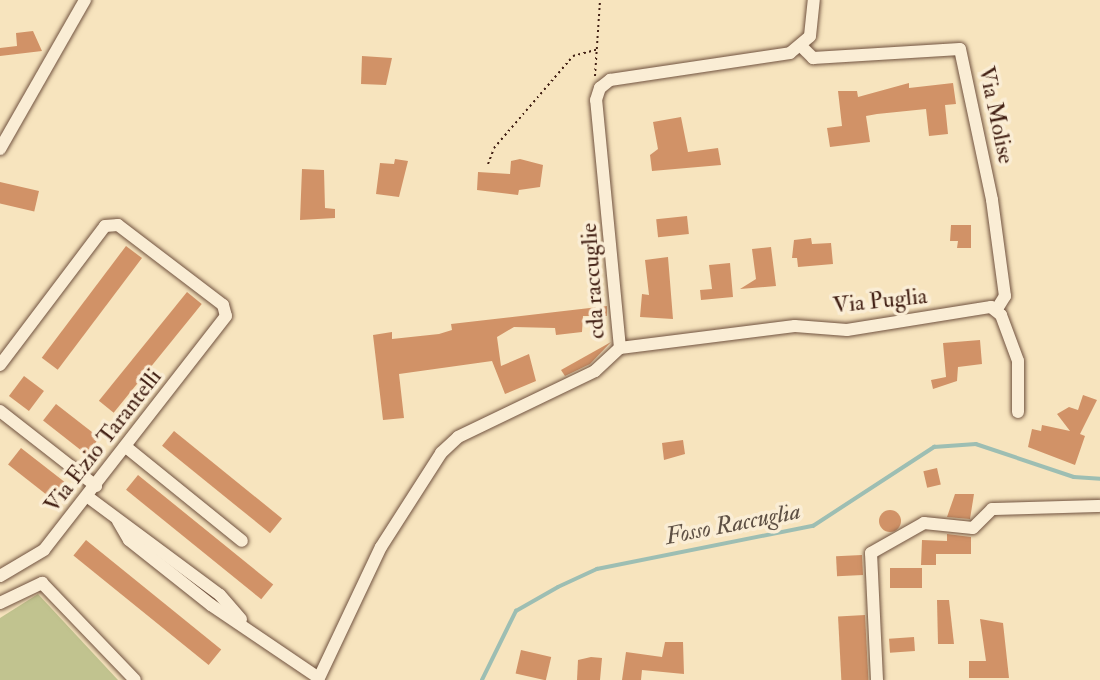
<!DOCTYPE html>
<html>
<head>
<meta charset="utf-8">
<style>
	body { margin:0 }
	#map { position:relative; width:1100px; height:680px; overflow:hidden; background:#f7e4be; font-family:"IM FELL Double Pica",serif }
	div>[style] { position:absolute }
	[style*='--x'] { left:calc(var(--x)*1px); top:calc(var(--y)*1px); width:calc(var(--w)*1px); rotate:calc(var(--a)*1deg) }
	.green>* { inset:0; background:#c1c38f }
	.stream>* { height:3.5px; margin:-1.75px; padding:0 1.75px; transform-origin:1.75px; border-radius:1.75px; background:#9dbeb3 }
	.building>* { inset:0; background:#d19267; transform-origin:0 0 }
	.round { border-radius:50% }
	.path>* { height:2px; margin-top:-1px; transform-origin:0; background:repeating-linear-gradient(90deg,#432115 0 2px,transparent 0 5.5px) }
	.roads { filter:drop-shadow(0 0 2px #70523f) drop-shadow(0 0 2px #70523f) }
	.minor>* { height:12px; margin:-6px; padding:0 6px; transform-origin:6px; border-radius:6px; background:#faedd5 }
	span { translate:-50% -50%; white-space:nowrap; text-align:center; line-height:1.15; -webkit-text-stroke:7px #faedd5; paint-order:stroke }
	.street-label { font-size:23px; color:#432115 }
	.water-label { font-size:24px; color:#5e5044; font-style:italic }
</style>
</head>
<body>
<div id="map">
	<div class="green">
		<div style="clip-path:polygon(38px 594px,118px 680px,0 680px,0 618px)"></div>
	</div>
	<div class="stream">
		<div style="--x:482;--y:680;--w:77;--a:-63.8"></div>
		<div style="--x:516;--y:611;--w:48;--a:-29.7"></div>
		<div style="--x:558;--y:587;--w:43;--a:-24.8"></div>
		<div style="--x:597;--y:569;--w:220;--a:-11.3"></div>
		<div style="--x:813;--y:526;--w:145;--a:-33.1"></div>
		<div style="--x:934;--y:447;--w:42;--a:-4.1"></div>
		<div style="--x:976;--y:444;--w:103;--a:18.6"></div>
		<div style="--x:1074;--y:477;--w:26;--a:4"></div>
	</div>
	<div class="building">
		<div style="clip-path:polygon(33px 31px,42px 51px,0 56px,0 48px,17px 46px,16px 33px)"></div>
		<div style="clip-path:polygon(362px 56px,392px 58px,386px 85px,361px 84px)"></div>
		<div style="clip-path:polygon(909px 83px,909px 88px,953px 83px,956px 104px,945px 105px,948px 134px,929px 136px,926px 109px,877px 114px,866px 116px,870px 142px,830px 147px,827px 128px,842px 126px,838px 91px,857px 91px,858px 97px)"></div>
		<div style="clip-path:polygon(681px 117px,688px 152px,718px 148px,721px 165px,652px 171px,650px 155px,658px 149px,653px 122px)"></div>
		<div style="clip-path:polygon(395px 159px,408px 161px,399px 197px,376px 194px,380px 163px,394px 164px)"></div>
		<div style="clip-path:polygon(520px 159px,543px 165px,540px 187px,519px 190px,518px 195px,477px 190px,478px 172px,510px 174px,511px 161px)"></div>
		<div style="clip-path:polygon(302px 169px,324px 170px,325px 208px,335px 209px,335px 218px,300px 220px)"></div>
		<div style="left:0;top:182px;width:40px;height:21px;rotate:13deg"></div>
		<div style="left:687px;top:216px;width:18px;height:31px;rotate:84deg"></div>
		<div style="clip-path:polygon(951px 225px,971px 225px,971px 248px,957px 248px,958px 241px,950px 241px)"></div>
		<div style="clip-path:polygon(811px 238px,812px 244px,831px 243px,833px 264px,798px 267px,797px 258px,792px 258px,794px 240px)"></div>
		<div style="left:126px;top:246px;width:20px;height:140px;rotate:37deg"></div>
		<div style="clip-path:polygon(771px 247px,776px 286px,740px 289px,756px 279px,752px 249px)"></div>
		<div style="clip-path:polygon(668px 257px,673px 319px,640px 317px,642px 294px,649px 295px,645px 260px)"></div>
		<div style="clip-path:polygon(730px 263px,733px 297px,701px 300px,700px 290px,712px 289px,709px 265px)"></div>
		<div style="left:187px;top:292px;width:19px;height:140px;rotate:39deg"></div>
		<div style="clip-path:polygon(607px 306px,607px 316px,583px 316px,582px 332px,556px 335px,555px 328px,514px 327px,497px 337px,501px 366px,529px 354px,536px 381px,505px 394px,492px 361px,399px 374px,404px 418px,383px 420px,373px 335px,392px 332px,392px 339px,439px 334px,452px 330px,451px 324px)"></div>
		<div style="clip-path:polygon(980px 340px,982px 364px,958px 367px,957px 381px,933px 389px,931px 380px,946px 377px,943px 343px)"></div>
		<div style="clip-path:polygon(611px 342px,590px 364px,565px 376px,561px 370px)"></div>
		<div style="left:24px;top:376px;width:25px;height:25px;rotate:37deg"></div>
		<div style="clip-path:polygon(1083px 395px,1097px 400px,1080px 434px,1085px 436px,1075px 465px,1028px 447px,1032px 429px,1041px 431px,1042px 425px,1070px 431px,1057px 414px,1069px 407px,1078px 410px)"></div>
		<div style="left:56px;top:404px;width:55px;height:21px;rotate:38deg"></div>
		<div style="left:174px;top:431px;width:139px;height:19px;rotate:39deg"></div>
		<div style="clip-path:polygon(683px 440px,685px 454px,664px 460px,662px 443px)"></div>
		<div style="left:21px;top:448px;width:55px;height:21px;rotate:38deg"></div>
		<div style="left:937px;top:468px;width:17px;height:14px;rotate:77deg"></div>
		<div style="left:138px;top:475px;width:174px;height:19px;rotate:39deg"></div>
		<div style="clip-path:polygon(955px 494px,974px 494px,970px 519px,947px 517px)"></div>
		<div class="round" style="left:879px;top:510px;width:22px;height:22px"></div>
		<div style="clip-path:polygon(947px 534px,971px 537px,971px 554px,936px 554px,936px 565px,921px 565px,922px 540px,947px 541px)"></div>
		<div style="left:86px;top:540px;width:174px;height:20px;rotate:39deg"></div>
		<div style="left:862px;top:555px;width:20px;height:26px;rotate:87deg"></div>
		<div style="left:890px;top:568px;width:32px;height:20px"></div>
		<div style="clip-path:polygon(937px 600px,949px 600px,954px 644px,938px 644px)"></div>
		<div style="left:865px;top:615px;width:65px;height:27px;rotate:87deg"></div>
		<div style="clip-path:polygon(980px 619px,1003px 623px,1009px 678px,969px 678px,969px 661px,986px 661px)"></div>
		<div style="left:914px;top:637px;width:14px;height:25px;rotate:86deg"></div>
		<div style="clip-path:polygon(665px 642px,683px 642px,684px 674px,642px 670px,641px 680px,622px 680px,626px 652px,662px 657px)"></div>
		<div style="left:521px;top:650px;width:31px;height:24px;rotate:13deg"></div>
		<div style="clip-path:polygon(591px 657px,602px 658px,600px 680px,577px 680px,578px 660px)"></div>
	</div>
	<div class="path">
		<div style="--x:595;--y:76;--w:76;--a:-86.2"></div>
		<div style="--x:488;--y:164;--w:17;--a:-69"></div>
		<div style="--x:494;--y:148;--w:121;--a:-49.3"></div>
		<div style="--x:573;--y:56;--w:24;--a:-15"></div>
	</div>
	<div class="roads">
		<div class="minor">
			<div style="--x:802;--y:47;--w:16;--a:45"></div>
			<div style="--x:813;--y:58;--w:147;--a:-3.5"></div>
			<div style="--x:960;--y:49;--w:154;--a:78"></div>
			<div style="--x:992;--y:200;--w:97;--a:82.3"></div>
			<div style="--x:1005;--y:296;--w:15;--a:122"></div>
			<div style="--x:0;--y:149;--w:172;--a:-60.3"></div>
			<div style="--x:620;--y:348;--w:176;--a:-7.2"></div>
			<div style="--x:795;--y:326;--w:52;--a:4.4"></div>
			<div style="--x:847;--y:330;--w:146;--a:-9.1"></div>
			<div style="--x:991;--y:307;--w:13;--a:39"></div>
			<div style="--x:1001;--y:315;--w:49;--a:69.7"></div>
			<div style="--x:1018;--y:361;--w:51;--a:90"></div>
			<div style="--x:0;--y:365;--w:174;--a:-52.9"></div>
			<div style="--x:105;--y:226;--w:13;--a:-4"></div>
			<div style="--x:118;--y:225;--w:132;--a:37.3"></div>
			<div style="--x:223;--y:305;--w:11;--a:75"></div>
			<div style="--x:226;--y:316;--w:296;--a:127.9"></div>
			<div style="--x:44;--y:550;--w:51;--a:149.4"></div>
			<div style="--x:0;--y:411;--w:122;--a:38"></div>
			<div style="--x:126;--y:447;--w:149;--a:39"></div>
			<div style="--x:88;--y:497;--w:164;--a:36.6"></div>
			<div style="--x:220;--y:595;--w:32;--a:49"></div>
			<div style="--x:118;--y:521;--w:22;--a:60"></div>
			<div style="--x:129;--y:540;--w:105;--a:38.4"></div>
			<div style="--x:211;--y:605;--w:130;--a:34.1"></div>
			<div style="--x:0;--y:603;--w:47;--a:-25.5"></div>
			<div style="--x:42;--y:583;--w:134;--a:46.2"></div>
			<div style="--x:318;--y:680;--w:147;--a:-64.7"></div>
			<div style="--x:381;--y:547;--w:112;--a:-57.4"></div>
			<div style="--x:441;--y:453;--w:23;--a:-43"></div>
			<div style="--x:458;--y:437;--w:152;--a:-25.7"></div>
			<div style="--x:595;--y:371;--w:34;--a:-43"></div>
			<div style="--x:620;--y:348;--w:249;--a:-95.5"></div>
			<div style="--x:596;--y:100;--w:13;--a:-72"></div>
			<div style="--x:600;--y:88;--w:13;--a:-39"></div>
			<div style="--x:610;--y:80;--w:182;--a:-8.5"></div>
			<div style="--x:790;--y:53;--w:26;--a:-40"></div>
			<div style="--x:810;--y:36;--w:36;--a:-84"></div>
			<div style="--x:877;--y:680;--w:127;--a:-92.7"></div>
			<div style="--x:871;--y:553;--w:61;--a:-29.5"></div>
			<div style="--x:924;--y:523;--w:49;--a:5.8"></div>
			<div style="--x:973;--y:528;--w:27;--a:-45"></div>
			<div style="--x:992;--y:509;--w:108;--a:-1.6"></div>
		</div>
	</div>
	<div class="street-label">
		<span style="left:996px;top:115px;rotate:78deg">Via Molise</span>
		<span style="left:593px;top:281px;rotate:-94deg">cda raccuglie</span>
		<span style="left:880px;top:301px;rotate:-6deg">Via Puglia</span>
		<span style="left:103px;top:441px;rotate:-52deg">Via Ezio Tarantelli</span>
	</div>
	<div class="water-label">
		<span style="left:733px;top:524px;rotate:-11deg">Fosso Raccuglia</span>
	</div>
</div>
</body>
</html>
